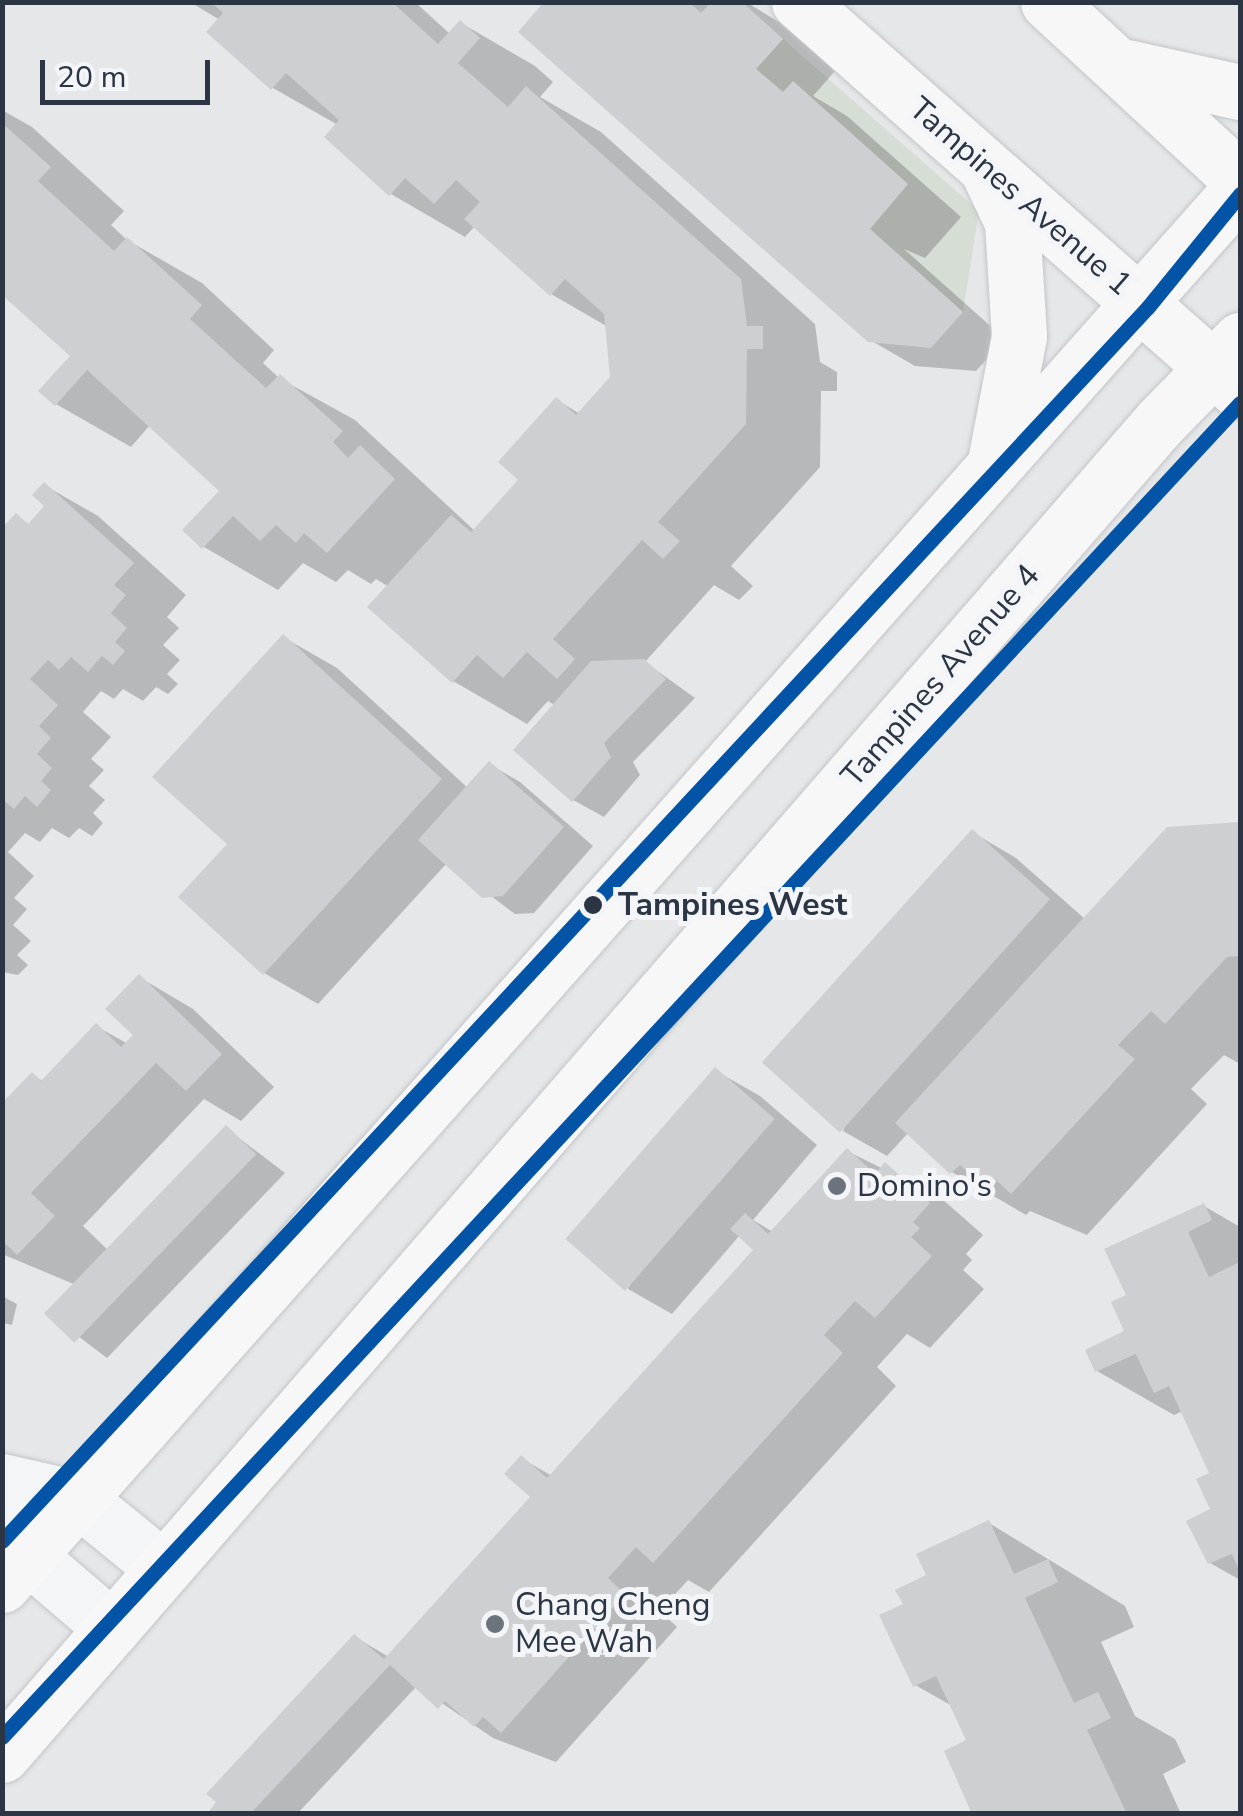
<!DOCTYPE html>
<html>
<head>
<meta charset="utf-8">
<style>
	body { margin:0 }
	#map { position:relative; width:1243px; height:1816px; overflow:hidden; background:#e5e7e9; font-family:"Nunito Sans",sans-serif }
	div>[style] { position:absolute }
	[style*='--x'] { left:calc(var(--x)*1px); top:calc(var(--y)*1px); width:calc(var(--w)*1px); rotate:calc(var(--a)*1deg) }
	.green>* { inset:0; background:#d6ddd5 }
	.shadow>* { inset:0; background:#0003 }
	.building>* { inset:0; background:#cdcfd2; transform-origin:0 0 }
	.roads { filter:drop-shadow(0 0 2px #c3c5c7) drop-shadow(0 0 2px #c3c5c7) }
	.minor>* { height:55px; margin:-27.5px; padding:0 27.5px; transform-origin:27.5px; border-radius:27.5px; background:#f4f5f6 }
	.secondary>* { height:55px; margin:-27.5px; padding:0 27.5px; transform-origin:27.5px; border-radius:27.5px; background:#f7f7f8 }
	.metro-1>* { height:15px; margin:-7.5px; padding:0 7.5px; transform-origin:7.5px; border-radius:7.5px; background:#0354a6 }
	.dots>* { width:28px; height:28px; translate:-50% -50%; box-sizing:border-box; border:5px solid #f3f5f8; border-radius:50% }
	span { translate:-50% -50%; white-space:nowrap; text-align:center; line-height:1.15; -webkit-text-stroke:10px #f3f5f8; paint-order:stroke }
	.street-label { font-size:32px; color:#2b3543 }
	.stop-label { font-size:32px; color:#2b3543; font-weight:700 }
	.left { translate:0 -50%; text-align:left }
	.poi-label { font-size:32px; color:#2b3543 }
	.frame { position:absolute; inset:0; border:5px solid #2b3543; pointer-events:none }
	.scale { position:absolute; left:40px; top:60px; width:170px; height:45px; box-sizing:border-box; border:5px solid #2b3543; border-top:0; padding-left:12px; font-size:30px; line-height:35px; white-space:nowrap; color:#2b3543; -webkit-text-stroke:8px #f3f5f8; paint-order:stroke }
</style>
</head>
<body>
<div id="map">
	<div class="green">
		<div style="clip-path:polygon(783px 39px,979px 211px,963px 312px,870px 229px,908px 184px,793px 82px,783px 92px,756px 69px)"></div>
	</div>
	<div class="shadow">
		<div style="clip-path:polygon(190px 2px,415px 2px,450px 34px,461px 23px,535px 66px,553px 82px,540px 97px,601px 132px,815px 324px,820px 362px,837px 372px,837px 391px,821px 391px,820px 467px,731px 566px,753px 586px,739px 600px,714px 585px,645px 662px,695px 698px,633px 762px,640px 775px,604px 817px,573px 800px,556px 706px,548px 701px,527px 724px,453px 681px,389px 587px,376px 579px,371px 584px,348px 570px,336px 582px,303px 563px,278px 590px,204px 547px,222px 491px,150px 425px,131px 447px,56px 404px,73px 356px,2px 292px,2px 110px,32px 127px,124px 211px,111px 225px,127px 240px,202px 283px,274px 350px,263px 363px,279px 378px,355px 420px,475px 531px,521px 480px,557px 400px,580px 414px,613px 378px,608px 327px,551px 294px,475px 226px,465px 237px,391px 194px,338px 125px,273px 88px,220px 20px)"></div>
		<div style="clip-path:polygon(548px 2px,746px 2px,779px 22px,835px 71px,813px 96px,847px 116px,961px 217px,925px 258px,904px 249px,1005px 339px,976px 371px,915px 366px,870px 340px)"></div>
		<div style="clip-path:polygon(44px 485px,98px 516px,186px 595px,167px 617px,179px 628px,163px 645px,180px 660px,167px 674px,178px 684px,168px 694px,156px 687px,143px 701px,123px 689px,114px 699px,101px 691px,83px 712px,111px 737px,91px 759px,104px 770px,89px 786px,105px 800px,93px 813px,103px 823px,92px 836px,79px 828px,69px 838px,52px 828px,40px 842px,25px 833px,8px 852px,34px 876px,14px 898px,27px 909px,13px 925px,31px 941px,17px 955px,28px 965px,18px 975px,2px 972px,2px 531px,16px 516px,30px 525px,47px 506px)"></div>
		<div style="clip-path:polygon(283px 637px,337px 668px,468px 788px,489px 764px,520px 782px,593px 846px,534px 913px,515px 914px,447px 863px,318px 1004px,264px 973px,230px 844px)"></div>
		<div style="clip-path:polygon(1240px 824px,1240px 1064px,1224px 1055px,1191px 1089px,1207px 1104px,1087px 1235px,1030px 1211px,1026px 1215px,952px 1172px,909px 1132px,887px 1156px,843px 1131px,972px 832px,1016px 858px,1085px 919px,1168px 829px)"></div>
		<div style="clip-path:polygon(139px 977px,193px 1009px,274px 1087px,241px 1121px,204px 1099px,83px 1226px,109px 1251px,226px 1128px,285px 1173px,107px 1358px,49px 1314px,76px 1285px,2px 1254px,2px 1106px,32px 1075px,43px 1081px,96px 1026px,128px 1044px,137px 1035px)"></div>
		<div style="clip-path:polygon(716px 1071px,760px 1096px,817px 1145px,753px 1220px,773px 1232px,847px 1151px,940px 1197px,983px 1235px,966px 1254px,972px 1260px,963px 1270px,984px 1289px,930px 1348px,907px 1334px,877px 1367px,896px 1386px,709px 1592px,688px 1580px,660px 1611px,677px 1627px,556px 1762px,493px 1738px,417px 1686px,297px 1814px,210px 1814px,355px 1637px,389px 1657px,533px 1497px,521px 1458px,552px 1476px,757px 1250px,740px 1235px,672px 1314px,628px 1289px)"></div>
		<div style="clip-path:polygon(1204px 1206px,1240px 1227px,1240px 1580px,1210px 1563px,1212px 1474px,1183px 1411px,1174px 1415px,1097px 1371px,1128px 1332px,1129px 1297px)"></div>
		<div style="clip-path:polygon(2px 1296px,17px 1304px,12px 1325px,2px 1323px)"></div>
		<div style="clip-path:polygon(989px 1523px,1125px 1606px,1134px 1627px,1101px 1642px,1135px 1716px,1175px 1739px,1186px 1762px,1163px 1774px,1181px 1814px,975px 1814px,970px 1741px,954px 1707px,915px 1685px,906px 1605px)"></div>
	</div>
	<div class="building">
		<div style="clip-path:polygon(211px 2px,392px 2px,438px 44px,460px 20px,480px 38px,458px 63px,508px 107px,526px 86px,741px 279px,747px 326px,763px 326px,763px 349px,747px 349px,746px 424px,658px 522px,680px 541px,663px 559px,642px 540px,553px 639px,575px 659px,557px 679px,527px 652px,503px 678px,477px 655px,452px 683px,367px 607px,451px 515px,471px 532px,518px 480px,498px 462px,556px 397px,576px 415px,610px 377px,604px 314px,565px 279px,550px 296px,464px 219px,480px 202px,456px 180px,434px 204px,405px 178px,389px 196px,324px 137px,339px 120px,286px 73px,271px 90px,206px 32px,223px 13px)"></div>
		<div style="clip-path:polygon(544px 2px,689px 2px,701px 13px,711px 2px,742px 2px,783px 39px,756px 69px,783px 92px,793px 81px,908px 184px,870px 229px,963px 312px,931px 348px,868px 342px,518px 32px)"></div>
		<div style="clip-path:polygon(2px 123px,51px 167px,38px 181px,114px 251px,127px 237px,202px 305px,190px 319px,266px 388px,280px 374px,343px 431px,333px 442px,348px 458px,360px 445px,395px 479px,327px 553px,304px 533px,296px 543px,276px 525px,260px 541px,233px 516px,202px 549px,182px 530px,219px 491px,87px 370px,55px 406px,38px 391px,70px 356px,2px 295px)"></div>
		<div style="clip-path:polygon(44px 482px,134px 563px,114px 585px,126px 595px,111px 613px,127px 628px,115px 642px,125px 651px,113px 665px,102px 656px,88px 672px,71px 657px,59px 670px,48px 660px,30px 679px,58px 705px,39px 726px,51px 738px,37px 754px,52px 768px,41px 781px,51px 790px,37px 807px,25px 796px,14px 809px,2px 799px,2px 528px,16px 513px,28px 524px,44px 506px,32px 495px)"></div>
		<div style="clip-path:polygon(283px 634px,442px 779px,263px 975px,178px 897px,227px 844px,152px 777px)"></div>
		<div style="clip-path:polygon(644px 659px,666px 679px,604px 743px,611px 757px,572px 802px,513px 750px,591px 661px)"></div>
		<div style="clip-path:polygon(489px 761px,564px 827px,503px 896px,482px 898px,418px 840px)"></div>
		<div style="clip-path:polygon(1240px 822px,1240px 956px,1227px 957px,1165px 1024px,1151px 1011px,1118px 1045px,1135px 1059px,1011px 1194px,994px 1178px,985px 1188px,960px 1165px,950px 1174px,895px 1123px,1167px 827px)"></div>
		<div style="left:972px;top:829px;width:105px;height:314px;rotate:42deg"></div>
		<div style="clip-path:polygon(139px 974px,222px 1054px,186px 1091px,156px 1063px,31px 1193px,55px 1216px,17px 1255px,2px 1240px,2px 1103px,32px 1072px,41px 1081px,96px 1023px,121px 1047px,133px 1035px,105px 1009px)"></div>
		<div style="left:715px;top:1067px;width:79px;height:228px;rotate:41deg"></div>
		<div style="left:226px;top:1125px;width:42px;height:262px;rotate:44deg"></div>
		<div style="clip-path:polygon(847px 1148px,875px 1174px,885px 1162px,930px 1203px,913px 1222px,920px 1228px,911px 1237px,932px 1256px,875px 1318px,855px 1301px,824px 1335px,843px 1353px,653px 1563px,636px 1547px,608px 1578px,625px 1594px,501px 1733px,483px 1717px,474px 1727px,445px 1701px,438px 1709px,390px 1665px,250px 1814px,207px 1814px,216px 1802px,206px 1794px,354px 1634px,384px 1659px,530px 1497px,504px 1474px,521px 1455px,547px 1478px,753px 1250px,730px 1229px,745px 1213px,768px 1234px)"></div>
		<div style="clip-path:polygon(1204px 1203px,1212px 1220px,1188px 1232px,1209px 1277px,1240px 1262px,1240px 1573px,1232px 1554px,1208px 1564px,1186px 1521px,1210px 1509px,1196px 1479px,1209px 1473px,1169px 1386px,1154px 1393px,1136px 1354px,1095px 1372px,1085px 1350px,1124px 1331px,1111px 1302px,1126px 1295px,1104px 1249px)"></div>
		<div style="clip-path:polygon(989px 1520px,1014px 1574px,1048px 1559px,1058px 1582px,1025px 1598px,1074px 1703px,1098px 1692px,1111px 1718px,1087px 1730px,1127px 1814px,972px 1814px,944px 1751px,966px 1740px,936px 1676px,913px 1687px,879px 1615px,903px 1604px,895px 1590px,926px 1575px,916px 1554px)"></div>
	</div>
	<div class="roads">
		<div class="minor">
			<div style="--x:2;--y:1481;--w:77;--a:12.8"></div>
			<div style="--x:77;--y:1498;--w:112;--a:39.2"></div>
			<div style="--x:2;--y:1503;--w:59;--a:63.9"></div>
			<div style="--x:28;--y:1556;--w:111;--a:40.6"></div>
		</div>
		<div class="secondary">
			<div style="--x:799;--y:2;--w:586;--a:41.47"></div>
			<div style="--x:1048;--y:2;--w:261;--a:42.7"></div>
			<div style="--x:1127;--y:67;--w:116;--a:12.5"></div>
			<div style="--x:988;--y:171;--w:56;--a:64.8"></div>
			<div style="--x:1012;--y:222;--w:114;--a:86.5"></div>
			<div style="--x:1019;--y:336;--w:128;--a:100.8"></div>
			<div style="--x:2;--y:1585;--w:1866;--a:-48.43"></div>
			<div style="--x:2;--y:1755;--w:1766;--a:-49.02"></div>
			<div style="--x:1160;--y:422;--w:115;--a:-45.7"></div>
		</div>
	</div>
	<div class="metro-1">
		<div style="--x:2;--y:1541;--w:1684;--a:-47.12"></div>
		<div style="--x:1148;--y:307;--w:146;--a:-50.8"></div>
		<div style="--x:2;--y:1737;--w:1820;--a:-47.14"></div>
	</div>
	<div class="dots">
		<div style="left:593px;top:905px;background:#2b3543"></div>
		<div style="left:837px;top:1186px;background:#6c737d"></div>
		<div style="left:495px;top:1624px;background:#6c737d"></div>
	</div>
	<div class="street-label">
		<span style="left:1020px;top:197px;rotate:41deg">Tampines Avenue 1</span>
		<span style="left:941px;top:676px;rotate:-49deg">Tampines Avenue 4</span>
	</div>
	<div class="stop-label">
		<span class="left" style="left:618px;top:905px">Tampines West</span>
	</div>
	<div class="poi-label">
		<span class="left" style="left:857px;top:1186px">Domino's</span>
		<span class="left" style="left:515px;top:1624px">Chang Cheng<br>Mee Wah</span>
	</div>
	<div class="frame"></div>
	<div class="scale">20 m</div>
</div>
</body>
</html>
